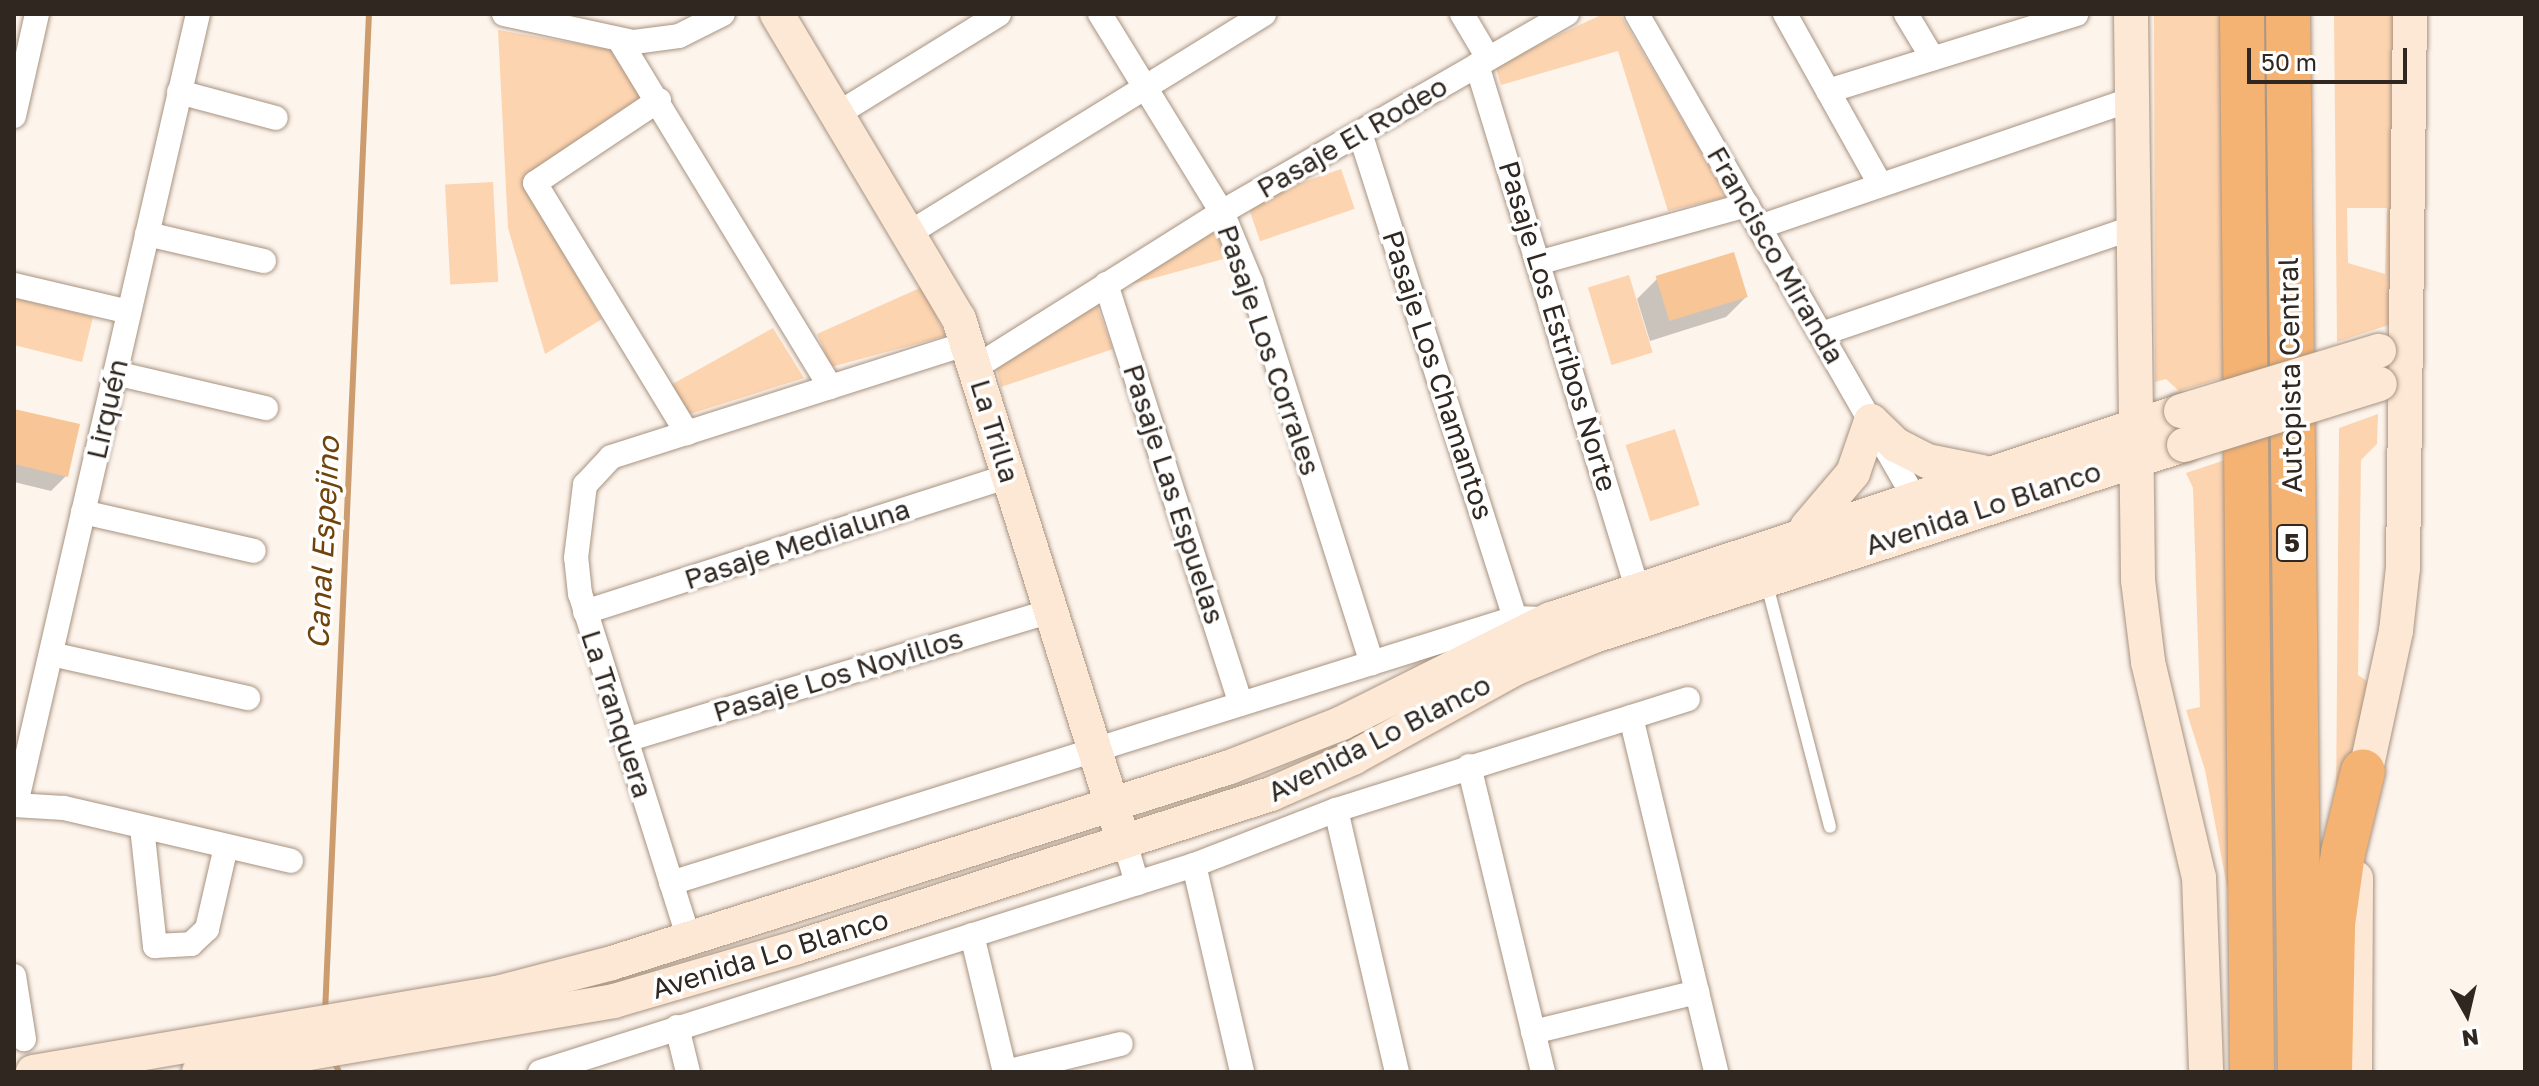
<!DOCTYPE html>
<html>
<head>
<meta charset="utf-8">
<style>
	body { margin:0 }
	#map { position:relative; width:2539px; height:1086px; overflow:hidden; background:#fdf4ec; font-family:"Golos Text",sans-serif }
	div>[style] { position:absolute }
	[style*='--x'] { left:calc(var(--x)*1px); top:calc(var(--y)*1px); width:calc(var(--w)*1px); rotate:calc(var(--a)*1deg) }
	.green>* { inset:0; background:#fdd4b0; transform-origin:0 0 }
	.shadow>* { inset:0; background:#0003 }
	.stream>* { height:6px; margin:-3px; padding:0 3px; transform-origin:3px; border-radius:3px; background:#cc9b6e }
	.building>* { inset:0; background:#f8c596; transform-origin:0 0 }
	.roads { filter:drop-shadow(0 0 2px #a79380) drop-shadow(0 0 2px #a79380) }
	.lane>* { height:12px; margin:-6px; padding:0 6px; transform-origin:6px; border-radius:6px; background:#fff }
	.street>* { height:24px; margin:-12px; padding:0 12px; transform-origin:12px; border-radius:12px; background:#fff }
	.secondary>* { height:34px; margin:-17px; padding:0 17px; transform-origin:17px; border-radius:17px; background:#fce8d5 }
	.highway>* { height:44px; margin:-22px; padding:0 22px; transform-origin:22px; border-radius:22px; background:#f5b373 }
	.bridges { filter:drop-shadow(0 0 2px #a79380) drop-shadow(0 0 2px #a79380) }
	.secondary-bridge>* { height:34px; margin:-17px; padding:0 17px; transform-origin:17px; border-radius:17px; background:#fce8d5 }
	span { translate:-50% -50%; white-space:nowrap; text-align:center; line-height:1.15; -webkit-text-stroke:7px #fff; paint-order:stroke }
	.shield-label span { padding:2px 6px; background:#fff; border:2px solid; border-radius:6px; -webkit-text-stroke-width:0 }
	.shield-label { font-size:26px; color:#2f2720; font-weight:700 }
	.street-label { font-size:28px; color:#2f2720 }
	.water-label { font-size:30px; color:#71430b; font-style:italic }
	.frame { position:absolute; inset:0; border:16px solid #2f2720; pointer-events:none }
	.north { position:absolute; left:2427px; top:974px; width:80px; height:80px; -webkit-text-stroke:6px #fff; paint-order:stroke; rotate:172deg; font-size:22px; font-weight:700; line-height:32px; text-align:center; color:#2f2720 }
	.north::after { content:''; display:block; margin:auto; width:28px; height:36px; background:#2f2720; clip-path:polygon(50% 0,100% 100%,50% 72%,0 100%) }
	.scale { position:absolute; left:2247px; top:48px; width:160px; height:36px; box-sizing:border-box; border:4px solid #2f2720; border-top:0; padding-left:10px; font-size:24px; line-height:28px; white-space:nowrap; color:#2f2720; -webkit-text-stroke:6px #fff; paint-order:stroke }
</style>
</head>
<body>
<div id="map">
	<div class="green">
		<div style="clip-path:polygon(1603px 14px,1620px 14px,1727px 197px,1668px 211px,1618px 51px,1501px 85px,1495px 65px)"></div>
		<div style="clip-path:polygon(2154px 14px,2229px 14px,2236px 374px,2179px 391px,2166px 379px,2155px 382px)"></div>
		<div style="clip-path:polygon(evenodd,2334px 14px,2397px 14px,2392px 324px,2337px 342px,2334px 14px,2347px 208px,2387px 208px,2385px 274px,2348px 263px,2347px 208px)"></div>
		<div style="clip-path:polygon(498px 30px,614px 50px,646px 93px,535px 170px,529px 194px,602px 319px,545px 354px,508px 228px)"></div>
		<div style="left:1341px;top:169px;width:42px;height:100px;rotate:71deg"></div>
		<div style="left:493px;top:182px;width:100px;height:48px;rotate:87deg"></div>
		<div style="clip-path:polygon(1215px 229px,1227px 258px,1125px 286px)"></div>
		<div style="left:1629px;top:275px;width:81px;height:43px;rotate:73deg"></div>
		<div style="clip-path:polygon(922px 287px,946px 336px,831px 367px,817px 334px)"></div>
		<div style="clip-path:polygon(14px 298px,93px 317px,82px 362px,14px 345px)"></div>
		<div style="clip-path:polygon(1094px 298px,1113px 349px,1001px 387px,994px 358px)"></div>
		<div style="clip-path:polygon(773px 328px,804px 378px,687px 415px,669px 386px)"></div>
		<div style="clip-path:polygon(2378px 414px,2377px 444px,2361px 460px,2358px 675px,2370px 683px,2369px 726px,2336px 806px,2339px 428px)"></div>
		<div style="left:1675px;top:429px;width:80px;height:52px;rotate:72deg"></div>
		<div style="clip-path:polygon(2234px 457px,2242px 887px,2227px 887px,2205px 770px,2186px 710px,2200px 707px,2193px 488px,2186px 473px)"></div>
	</div>
	<div class="shadow">
		<div style="clip-path:polygon(1657px 279px,1746px 297px,1726px 317px,1650px 341px,1637px 299px)"></div>
		<div style="clip-path:polygon(14px 411px,66px 476px,51px 491px,14px 482px)"></div>
	</div>
	<div class="stream">
		<div style="--x:325;--y:1013;--w:1000;--a:-87.48"></div>
		<div style="--x:333;--y:1059;--w:14;--a:65"></div>
	</div>
	<div class="building">
		<div style="left:1734px;top:252px;width:47px;height:82px;rotate:73deg"></div>
		<div style="clip-path:polygon(14px 409px,80px 424px,68px 477px,14px 464px)"></div>
	</div>
	<div class="roads">
		<div class="lane">
			<div style="--x:1766;--y:581;--w:254;--a:75.4"></div>
		</div>
		<div class="street">
			<div style="--x:504;--y:14;--w:133;--a:12.2"></div>
			<div style="--x:634;--y:42;--w:45;--a:-7.6"></div>
			<div style="--x:679;--y:36;--w:49;--a:-26.6"></div>
			<div style="--x:1100;--y:14;--w:233;--a:58.4"></div>
			<div style="--x:1222;--y:212;--w:76;--a:67.5"></div>
			<div style="--x:1251;--y:282;--w:400;--a:72.4"></div>
			<div style="--x:1462;--y:14;--w:51;--a:59.4"></div>
			<div style="--x:1637;--y:14;--w:557;--a:60.17"></div>
			<div style="--x:1785;--y:14;--w:195;--a:60.8"></div>
			<div style="--x:1906;--y:14;--w:52;--a:59"></div>
			<div style="--x:620;--y:41;--w:405;--a:58.7"></div>
			<div style="--x:1477;--y:65;--w:547;--a:72.99"></div>
			<div style="--x:1828;--y:91;--w:260;--a:-17.2"></div>
			<div style="--x:179;--y:92;--w:100;--a:15"></div>
			<div style="--x:659;--y:100;--w:149;--a:146.2"></div>
			<div style="--x:535;--y:183;--w:293;--a:58.7"></div>
			<div style="--x:839;--y:113;--w:188;--a:-31.7"></div>
			<div style="--x:14;--y:116;--w:105;--a:-77.3"></div>
			<div style="--x:1360;--y:133;--w:509;--a:72.28"></div>
			<div style="--x:1759;--y:227;--w:394;--a:-18.9"></div>
			<div style="--x:911;--y:232;--w:415;--a:-31.7"></div>
			<div style="--x:147;--y:234;--w:120;--a:13"></div>
			<div style="--x:1541;--y:262;--w:214;--a:-15.5"></div>
			<div style="--x:1106;--y:284;--w:441;--a:72.2"></div>
			<div style="--x:14;--y:285;--w:118;--a:13.2"></div>
			<div style="--x:1821;--y:334;--w:330;--a:-18.8"></div>
			<div style="--x:976;--y:367;--w:291;--a:-32.2"></div>
			<div style="--x:1222;--y:212;--w:398;--a:-29.9"></div>
			<div style="--x:115;--y:373;--w:155;--a:13.1"></div>
			<div style="--x:83;--y:512;--w:175;--a:12.8"></div>
			<div style="--x:585;--y:612;--w:445;--a:-17.8"></div>
			<div style="--x:51;--y:654;--w:202;--a:12.6"></div>
			<div style="--x:1631;--y:717;--w:365;--a:76.5"></div>
			<div style="--x:626;--y:740;--w:444;--a:-16.9"></div>
			<div style="--x:1469;--y:766;--w:315;--a:76.4"></div>
			<div style="--x:16;--y:804;--w:811;--a:-77.03"></div>
			<div style="--x:14;--y:805;--w:50;--a:3.4"></div>
			<div style="--x:64;--y:808;--w:233;--a:13.1"></div>
			<div style="--x:1336;--y:810;--w:269;--a:76.9"></div>
			<div style="--x:142;--y:827;--w:120;--a:83.8"></div>
			<div style="--x:155;--y:946;--w:36;--a:-3"></div>
			<div style="--x:191;--y:944;--w:22;--a:-43"></div>
			<div style="--x:207;--y:929;--w:84;--a:-77"></div>
			<div style="--x:1125;--y:843;--w:42;--a:73.3"></div>
			<div style="--x:1194;--y:865;--w:212;--a:76.9"></div>
			<div style="--x:671;--y:883;--w:885;--a:-17.43"></div>
			<div style="--x:1515;--y:618;--w:33;--a:2"></div>
			<div style="--x:972;--y:935;--w:141;--a:76.5"></div>
			<div style="--x:1005;--y:1072;--w:119;--a:-13.6"></div>
			<div style="--x:689;--y:939;--w:362;--a:-107.5"></div>
			<div style="--x:580;--y:594;--w:36;--a:-96"></div>
			<div style="--x:576;--y:558;--w:74;--a:-83"></div>
			<div style="--x:585;--y:485;--w:38;--a:-47"></div>
			<div style="--x:611;--y:457;--w:375;--a:-17.7"></div>
			<div style="--x:14;--y:976;--w:64;--a:81"></div>
			<div style="--x:677;--y:1027;--w:46;--a:76.3"></div>
			<div style="--x:1533;--y:1032;--w:169;--a:-13.7"></div>
			<div style="--x:540;--y:1072;--w:686;--a:-17.56"></div>
			<div style="--x:1194;--y:865;--w:152;--a:-21.2"></div>
			<div style="--x:1336;--y:810;--w:369;--a:-17.5"></div>
		</div>
		<div class="secondary">
			<div style="--x:777;--y:14;--w:355;--a:59.2"></div>
			<div style="--x:959;--y:319;--w:533;--a:72.52"></div>
			<div style="--x:2131;--y:14;--w:566;--a:89.29"></div>
			<div style="--x:2138;--y:580;--w:83;--a:83"></div>
			<div style="--x:2148;--y:662;--w:221;--a:76.7"></div>
			<div style="--x:2199;--y:877;--w:195;--a:87.9"></div>
			<div style="--x:1871;--y:421;--w:35;--a:44"></div>
			<div style="--x:1896;--y:445;--w:35;--a:27"></div>
			<div style="--x:1927;--y:461;--w:56;--a:11.3"></div>
			<div style="--x:1807;--y:527;--w:71;--a:-49.6"></div>
			<div style="--x:1853;--y:473;--w:55;--a:-70.9"></div>
			<div style="--x:2361;--y:793;--w:166;--a:-77.8"></div>
			<div style="--x:2396;--y:631;--w:63;--a:-83.7"></div>
			<div style="--x:2403;--y:568;--w:554;--a:-89.28"></div>
			<div style="--x:33;--y:1072;--w:471;--a:-9.7"></div>
			<div style="--x:497;--y:993;--w:119;--a:-14.6"></div>
			<div style="--x:612;--y:963;--w:648;--a:-17.6"></div>
			<div style="--x:1230;--y:767;--w:120;--a:-21.4"></div>
			<div style="--x:1342;--y:723;--w:233;--a:-26.5"></div>
			<div style="--x:1551;--y:619;--w:663;--a:-18.27"></div>
			<div style="--x:199;--y:1072;--w:421;--a:-9.7"></div>
			<div style="--x:614;--y:1001;--w:189;--a:-16.3"></div>
			<div style="--x:795;--y:948;--w:500;--a:-17.93"></div>
			<div style="--x:1271;--y:794;--w:90;--a:-23.7"></div>
			<div style="--x:1353;--y:758;--w:186;--a:-28.9"></div>
			<div style="--x:1516;--y:668;--w:84;--a:-22.3"></div>
			<div style="--x:1594;--y:636;--w:620;--a:-17.94"></div>
			<div style="--x:2355;--y:1072;--w:194;--a:-89.7"></div>
		</div>
		<div class="highway">
			<div style="--x:2242;--y:14;--w:1058;--a:89.46"></div>
			<div style="--x:2288;--y:14;--w:1058;--a:89.35"></div>
			<div style="--x:2330;--y:1072;--w:148;--a:-88.8"></div>
			<div style="--x:2333;--y:924;--w:72;--a:-82"></div>
			<div style="--x:2343;--y:853;--w:84;--a:-76.3"></div>
		</div>
	</div>
	<div class="bridges">
		<div class="secondary-bridge">
			<div style="--x:2181;--y:411;--w:207;--a:-16.9"></div>
			<div style="--x:2184;--y:445;--w:205;--a:-17.3"></div>
		</div>
	</div>
	<div class="shield-label">
		<span style="left:2292px;top:543px">5</span>
	</div>
	<div class="street-label">
		<span style="left:1352px;top:137px;rotate:-30deg">Pasaje El Rodeo</span>
		<span style="left:1776px;top:255px;rotate:60deg">Francisco Miranda</span>
		<span style="left:1558px;top:326px;rotate:73deg">Pasaje Los Estribos Norte</span>
		<span style="left:1269px;top:350px;rotate:71deg">Pasaje Los Corrales</span>
		<span style="left:1438px;top:375px;rotate:72deg">Pasaje Los Chamantos</span>
		<span style="left:2290px;top:375px;rotate:-91deg">Autopista Central</span>
		<span style="left:107px;top:409px;rotate:-77deg">Lirquén</span>
		<span style="left:995px;top:431px;rotate:73deg">La Trilla</span>
		<span style="left:1174px;top:494px;rotate:72deg">Pasaje Las Espuelas</span>
		<span style="left:1983px;top:508px;rotate:-18deg">Avenida Lo Blanco</span>
		<span style="left:797px;top:544px;rotate:-18deg">Pasaje Medialuna</span>
		<span style="left:838px;top:675px;rotate:-17deg">Pasaje Los Novillos</span>
		<span style="left:617px;top:714px;rotate:72deg">La Tranquera</span>
		<span style="left:1379px;top:738px;rotate:-27deg">Avenida Lo Blanco</span>
		<span style="left:770px;top:954px;rotate:-17deg">Avenida Lo Blanco</span>
	</div>
	<div class="water-label">
		<span style="left:323px;top:543px;rotate:-87deg">Canal Espejino</span>
	</div>
	<div class="frame"></div>
	<div class="north">N</div>
	<div class="scale">50 m</div>
</div>
</body>
</html>
